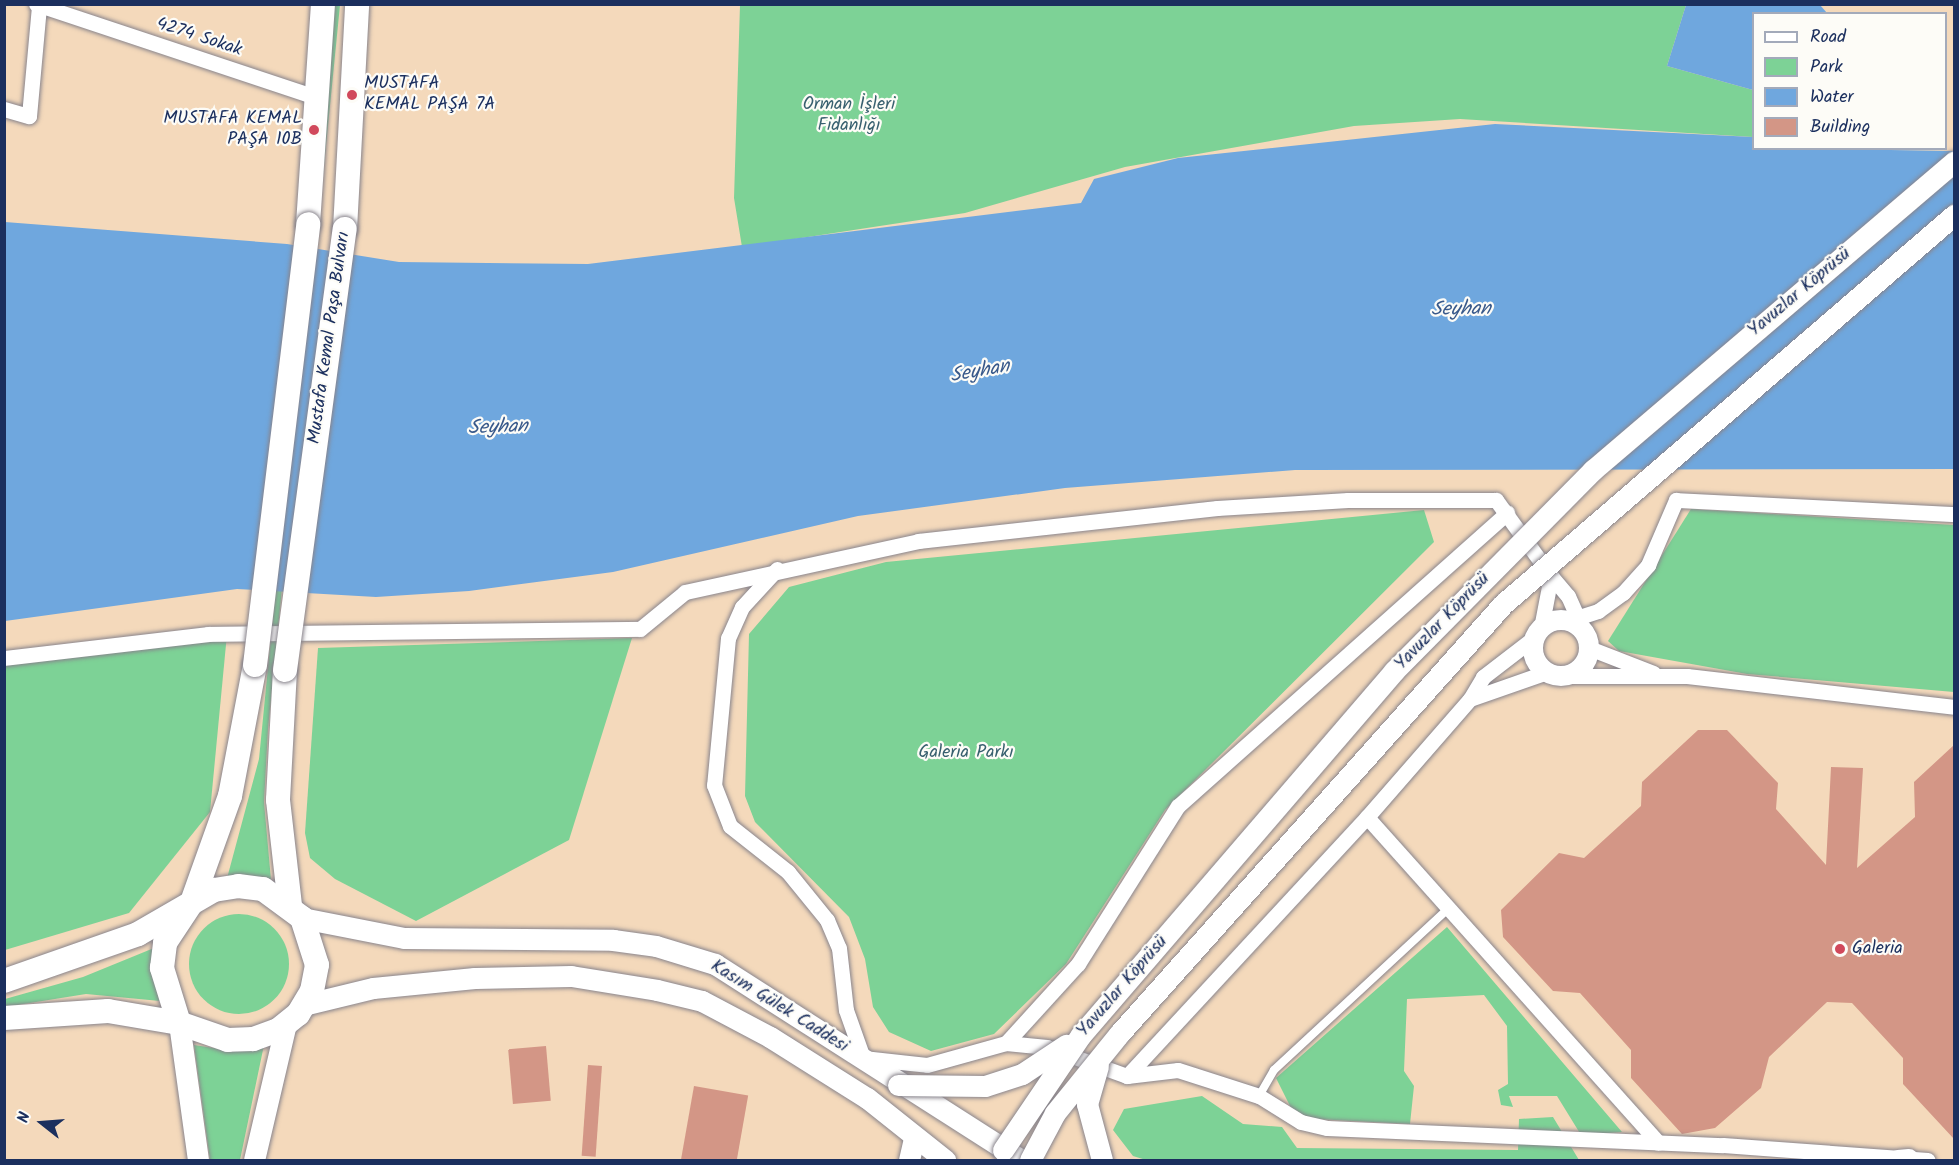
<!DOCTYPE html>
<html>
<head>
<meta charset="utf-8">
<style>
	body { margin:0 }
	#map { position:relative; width:1959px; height:1165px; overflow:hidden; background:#f4d9bb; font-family:Kalam,sans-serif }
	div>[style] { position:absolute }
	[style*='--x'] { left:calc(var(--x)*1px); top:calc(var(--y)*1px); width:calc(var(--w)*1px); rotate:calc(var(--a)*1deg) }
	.green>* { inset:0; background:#7dd296 }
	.round { border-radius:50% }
	.water>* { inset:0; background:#6fa7de }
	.building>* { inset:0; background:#d39686; transform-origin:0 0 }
	.roads { filter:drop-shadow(0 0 2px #88848c) drop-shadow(0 0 2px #88848c) }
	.service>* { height:8px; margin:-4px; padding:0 4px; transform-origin:4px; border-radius:4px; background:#fff }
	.minor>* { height:15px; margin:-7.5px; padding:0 7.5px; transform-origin:7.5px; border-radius:7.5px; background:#fff }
	.tertiary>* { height:20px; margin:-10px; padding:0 10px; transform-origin:10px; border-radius:10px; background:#fff }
	.tertiary>.ring { margin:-10px; padding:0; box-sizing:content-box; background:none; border:20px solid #fff; border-radius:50% }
	.secondary>* { height:21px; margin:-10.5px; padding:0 10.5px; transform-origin:10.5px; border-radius:10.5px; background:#fff }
	.primary>* { height:24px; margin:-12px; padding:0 12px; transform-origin:12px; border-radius:12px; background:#fff }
	.bridges { filter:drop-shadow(0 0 2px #88848c) drop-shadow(0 0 2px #88848c) }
	.secondary-bridge>* { height:21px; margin:-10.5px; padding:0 10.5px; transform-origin:10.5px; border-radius:10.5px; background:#fff }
	.primary-bridge>* { height:24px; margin:-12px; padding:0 12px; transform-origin:12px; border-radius:12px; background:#fff }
	.dots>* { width:16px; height:16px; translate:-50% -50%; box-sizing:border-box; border:3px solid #fdfcf7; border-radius:50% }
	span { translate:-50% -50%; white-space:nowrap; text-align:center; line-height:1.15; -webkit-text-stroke:4.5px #fdfcf7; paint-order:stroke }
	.street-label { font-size:18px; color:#1b2f5e }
	.poi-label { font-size:18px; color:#1b2f5e }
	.left { translate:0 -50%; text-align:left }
	.right { translate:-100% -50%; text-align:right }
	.park-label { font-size:18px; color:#38606f }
	.water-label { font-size:20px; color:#38598b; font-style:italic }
	.frame { position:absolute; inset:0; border:6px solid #1b2f5e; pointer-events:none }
	.legend { position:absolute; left:1752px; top:12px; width:195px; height:138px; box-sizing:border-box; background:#fdfcf7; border:2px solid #a3aaba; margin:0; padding:8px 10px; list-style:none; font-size:18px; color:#1b2f5e }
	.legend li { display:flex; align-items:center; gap:12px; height:30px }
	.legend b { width:30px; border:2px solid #a3aaba }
	.north { position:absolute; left:12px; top:1093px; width:60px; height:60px; -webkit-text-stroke:4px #fdfcf7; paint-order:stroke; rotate:287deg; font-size:16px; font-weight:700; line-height:24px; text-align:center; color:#1b2f5e }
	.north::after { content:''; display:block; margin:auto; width:21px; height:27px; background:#1b2f5e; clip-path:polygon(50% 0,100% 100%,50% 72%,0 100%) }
</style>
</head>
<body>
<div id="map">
	<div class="green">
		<div style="clip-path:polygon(333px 5px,340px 5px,268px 729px,264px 802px,271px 880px,226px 882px,259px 759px)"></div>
		<div style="clip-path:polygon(740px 5px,1686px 5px,1667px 66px,1753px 90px,1753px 137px,1460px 119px,1354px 126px,1125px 167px,965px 213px,742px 247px,734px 198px)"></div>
		<div style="clip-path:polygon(1691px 509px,1954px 525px,1954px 692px,1747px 674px,1619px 651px,1608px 641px)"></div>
		<div style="clip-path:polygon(1424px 510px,1434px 542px,1165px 810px,1066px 964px,994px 1034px,931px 1051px,889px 1032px,873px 1007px,865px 959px,849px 917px,755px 822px,745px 796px,749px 634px,789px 587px,886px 562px)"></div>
		<div style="clip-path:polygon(227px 634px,210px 812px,129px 913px,5px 950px,5px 658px)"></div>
		<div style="clip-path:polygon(632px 638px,569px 840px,416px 921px,335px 879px,310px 858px,305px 833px,318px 648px)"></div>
		<div class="round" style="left:189px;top:914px;width:100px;height:100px"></div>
		<div style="clip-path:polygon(1447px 927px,1622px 1132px,1581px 1135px,1557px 1096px,1509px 1096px,1513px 1107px,1501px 1105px,1498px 1090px,1508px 1084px,1507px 1026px,1484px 995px,1407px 999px,1404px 1071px,1414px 1086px,1410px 1124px,1296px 1118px,1276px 1078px)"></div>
		<div style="clip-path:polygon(154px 948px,160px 1001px,86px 994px,5px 1007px,5px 999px,83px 977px)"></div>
		<div style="clip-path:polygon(194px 1045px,227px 1050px,264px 1045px,240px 1160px,210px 1160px)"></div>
		<div style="clip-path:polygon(1202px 1096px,1243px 1124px,1282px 1127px,1297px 1148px,1518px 1150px,1519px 1119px,1553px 1117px,1579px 1160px,1146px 1160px,1133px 1156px,1113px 1130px,1124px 1109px)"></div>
	</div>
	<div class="water">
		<div style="clip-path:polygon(1686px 5px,1820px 5px,1827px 13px,1754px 14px,1753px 90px,1667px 66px)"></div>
		<div style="clip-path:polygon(1495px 124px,1753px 137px,1754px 148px,1954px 151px,1954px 469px,1295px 470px,1065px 488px,858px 516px,613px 572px,469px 591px,376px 597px,237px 589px,5px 621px,5px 222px,287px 244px,399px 262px,588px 264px,1081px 203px,1094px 179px,1178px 158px)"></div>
	</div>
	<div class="building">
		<div style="clip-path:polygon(1698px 730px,1727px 730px,1778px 783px,1776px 809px,1826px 865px,1831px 767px,1863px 768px,1857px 868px,1915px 817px,1914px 782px,1954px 745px,1954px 1139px,1903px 1084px,1903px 1058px,1852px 1003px,1827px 1002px,1769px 1057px,1761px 1088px,1715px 1128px,1682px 1134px,1631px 1078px,1631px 1050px,1580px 993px,1553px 991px,1503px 937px,1501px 910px,1559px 853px,1584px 858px,1641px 806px,1642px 782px)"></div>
		<div style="left:546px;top:1046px;width:55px;height:38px;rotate:85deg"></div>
		<div style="left:588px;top:1065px;width:14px;height:91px;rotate:4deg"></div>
		<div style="left:694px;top:1086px;width:55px;height:76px;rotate:10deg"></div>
	</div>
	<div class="roads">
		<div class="service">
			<div style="--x:1259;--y:1096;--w:30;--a:-60"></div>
			<div style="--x:1274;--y:1070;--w:238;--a:-42.8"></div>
		</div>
		<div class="minor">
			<div style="--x:36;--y:4;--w:295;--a:18.4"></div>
			<div style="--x:4;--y:109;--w:26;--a:16"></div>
			<div style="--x:29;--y:116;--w:110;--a:-84.8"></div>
			<div style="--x:777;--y:569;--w:52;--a:132.6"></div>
			<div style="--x:742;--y:607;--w:34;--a:114"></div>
			<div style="--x:728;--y:638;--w:148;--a:95.4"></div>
			<div style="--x:714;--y:785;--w:44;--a:68.7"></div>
			<div style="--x:730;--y:826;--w:74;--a:38.4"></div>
			<div style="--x:788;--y:872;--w:62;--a:50.9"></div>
			<div style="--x:827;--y:920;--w:30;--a:67"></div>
			<div style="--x:839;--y:948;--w:62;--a:83.6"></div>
			<div style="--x:846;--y:1010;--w:51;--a:70.5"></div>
			<div style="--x:863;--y:1058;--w:64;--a:6.2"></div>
			<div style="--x:927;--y:1065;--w:82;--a:-15.6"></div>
			<div style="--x:1006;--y:1043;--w:41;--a:5.6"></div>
			<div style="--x:1047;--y:1047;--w:85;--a:19.9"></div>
			<div style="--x:1127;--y:1076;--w:51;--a:-6.7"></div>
			<div style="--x:1178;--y:1070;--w:85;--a:17.8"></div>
			<div style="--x:1259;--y:1096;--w:49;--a:31.8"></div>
			<div style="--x:1301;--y:1122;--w:27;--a:13"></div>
			<div style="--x:1327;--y:1128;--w:396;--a:2.5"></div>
			<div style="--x:1723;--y:1145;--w:205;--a:4.2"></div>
			<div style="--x:1567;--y:621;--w:33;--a:-18"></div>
			<div style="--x:1598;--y:611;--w:31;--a:-36"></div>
			<div style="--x:1623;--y:593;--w:38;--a:-48"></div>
			<div style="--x:1648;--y:565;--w:71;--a:-66.7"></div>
			<div style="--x:1676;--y:500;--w:278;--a:2.9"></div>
			<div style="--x:1541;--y:628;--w:53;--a:-79.1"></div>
			<div style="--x:1551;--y:576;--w:26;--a:50"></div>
			<div style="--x:1568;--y:596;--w:37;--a:66"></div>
			<div style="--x:1589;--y:648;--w:69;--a:21.3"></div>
			<div style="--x:4;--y:658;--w:205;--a:-6.7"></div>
			<div style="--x:208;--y:634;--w:432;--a:-0.7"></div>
			<div style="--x:640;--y:629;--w:58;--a:-39.4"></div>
			<div style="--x:685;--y:592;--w:239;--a:-12.3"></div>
			<div style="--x:918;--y:541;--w:301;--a:-6.3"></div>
			<div style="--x:1217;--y:508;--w:131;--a:-3.5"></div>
			<div style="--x:1348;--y:500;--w:148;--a:0"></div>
			<div style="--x:1496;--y:500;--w:94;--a:54.1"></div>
			<div style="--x:1566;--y:676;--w:121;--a:0"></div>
			<div style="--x:1687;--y:676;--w:269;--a:6.6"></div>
			<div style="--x:1470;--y:699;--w:82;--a:-19.3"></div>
			<div style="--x:1367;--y:817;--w:437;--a:48.2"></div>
			<div style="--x:1006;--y:1043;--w:107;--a:-47.7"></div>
			<div style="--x:1078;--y:964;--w:187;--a:-57.7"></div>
			<div style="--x:1178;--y:806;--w:441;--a:-41.7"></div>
			<div style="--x:1127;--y:1076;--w:353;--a:-47.2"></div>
			<div style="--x:1367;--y:817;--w:157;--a:-48.9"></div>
			<div style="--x:1470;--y:699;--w:26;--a:-59"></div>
			<div style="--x:1483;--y:677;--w:66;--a:-37.6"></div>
		</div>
		<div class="tertiary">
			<div class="ring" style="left:1533px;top:620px;width:36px;height:36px"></div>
			<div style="--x:1898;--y:1160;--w:11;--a:-5"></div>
		</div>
		<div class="secondary">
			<div style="--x:302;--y:918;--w:104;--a:11.1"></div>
			<div style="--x:404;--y:938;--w:209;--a:0.5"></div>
			<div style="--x:613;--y:940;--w:43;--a:7.9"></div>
			<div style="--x:656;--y:946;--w:62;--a:17"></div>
			<div style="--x:715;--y:964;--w:363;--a:32.6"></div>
			<div style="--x:303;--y:1005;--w:72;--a:-13.7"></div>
			<div style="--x:373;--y:988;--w:102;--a:-5.6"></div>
			<div style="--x:475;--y:978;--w:96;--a:-1.2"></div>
			<div style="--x:571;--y:976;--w:87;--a:9.2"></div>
			<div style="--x:657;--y:990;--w:46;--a:13.7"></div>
			<div style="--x:702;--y:1001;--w:77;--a:27.9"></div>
			<div style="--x:770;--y:1037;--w:115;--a:32.2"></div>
			<div style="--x:867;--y:1098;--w:100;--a:38.5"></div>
			<div style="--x:179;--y:1023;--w:138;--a:82.1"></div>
			<div style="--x:254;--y:1160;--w:140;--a:-76.8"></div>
			<div style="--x:909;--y:1160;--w:23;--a:-77"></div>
		</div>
		<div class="primary">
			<div style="--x:308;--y:224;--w:221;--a:-86.1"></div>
			<div style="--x:345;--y:229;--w:225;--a:-86.9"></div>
			<div style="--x:285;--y:670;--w:130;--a:93.1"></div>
			<div style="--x:278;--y:800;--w:107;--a:83.5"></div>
			<div style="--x:4;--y:981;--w:142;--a:-19.3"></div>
			<div style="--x:138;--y:934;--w:88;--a:-30.1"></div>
			<div style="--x:214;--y:890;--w:24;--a:-9"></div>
			<div style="--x:238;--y:886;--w:25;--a:7"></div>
			<div style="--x:263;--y:889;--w:49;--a:36.6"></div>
			<div style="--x:302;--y:918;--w:49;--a:72.3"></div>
			<div style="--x:317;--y:965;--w:26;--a:101"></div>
			<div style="--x:312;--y:991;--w:27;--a:121"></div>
			<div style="--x:298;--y:1014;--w:26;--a:141"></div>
			<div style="--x:278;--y:1030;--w:27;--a:160"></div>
			<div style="--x:253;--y:1039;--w:25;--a:178"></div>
			<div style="--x:228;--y:1040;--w:52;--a:-160.9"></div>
			<div style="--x:179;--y:1023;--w:72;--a:-170.4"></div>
			<div style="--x:108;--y:1011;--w:104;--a:176.1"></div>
			<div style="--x:179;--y:1023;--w:58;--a:-107.2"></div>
			<div style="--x:162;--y:968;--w:25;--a:-83"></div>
			<div style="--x:165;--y:943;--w:49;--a:-56.6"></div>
			<div style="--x:192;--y:902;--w:113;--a:-70.3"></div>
			<div style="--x:230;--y:796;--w:133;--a:-79.2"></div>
		</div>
	</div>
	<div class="bridges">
		<div class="secondary-bridge">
			<div style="--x:1098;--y:1066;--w:40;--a:106"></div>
			<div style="--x:1087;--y:1104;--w:58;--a:75"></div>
			<div style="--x:898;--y:1085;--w:87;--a:0.7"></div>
			<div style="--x:985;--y:1086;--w:39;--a:-18"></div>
			<div style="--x:1022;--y:1074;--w:53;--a:-33.4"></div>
			<div style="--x:1003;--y:1150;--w:139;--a:-55.9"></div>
			<div style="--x:1081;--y:1035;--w:480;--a:-49.3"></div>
			<div style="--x:1394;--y:671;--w:283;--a:-45.3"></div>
			<div style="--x:1593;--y:470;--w:475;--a:-40.5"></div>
			<div style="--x:1030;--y:1160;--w:53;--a:-62"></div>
			<div style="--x:1055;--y:1113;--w:102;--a:-51"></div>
			<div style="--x:1119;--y:1034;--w:577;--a:-48.23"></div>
			<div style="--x:1503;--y:604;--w:596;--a:-40.78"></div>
		</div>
		<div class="primary-bridge">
			<div style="--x:255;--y:665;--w:444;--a:-83.1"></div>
			<div style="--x:285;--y:670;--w:445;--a:-82.3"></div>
		</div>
	</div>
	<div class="dots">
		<div style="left:352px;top:95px;background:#d1495b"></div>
		<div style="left:314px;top:130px;background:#d1495b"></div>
		<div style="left:1840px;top:949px;background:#d1495b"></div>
	</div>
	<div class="street-label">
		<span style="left:199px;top:38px;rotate:18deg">4274 Sokak</span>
		<span style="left:1800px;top:293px;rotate:-40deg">Yavuzlar Köprüsü</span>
		<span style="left:330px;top:338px;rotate:-82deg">Mustafa Kemal Paşa Bulvarı</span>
		<span style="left:1443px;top:622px;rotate:-46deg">Yavuzlar Köprüsü</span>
		<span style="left:1123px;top:987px;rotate:-49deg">Yavuzlar Köprüsü</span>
		<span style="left:779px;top:1007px;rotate:32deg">Kasım Gülek Caddesi</span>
	</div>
	<div class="poi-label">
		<span class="left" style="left:364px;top:95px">MUSTAFA<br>KEMAL PAŞA 7A</span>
		<span class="right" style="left:302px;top:130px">MUSTAFA KEMAL<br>PAŞA 10B</span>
		<span class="left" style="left:1852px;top:949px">Galeria</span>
	</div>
	<div class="park-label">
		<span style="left:849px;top:116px">Orman İşleri<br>Fidanlığı</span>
		<span style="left:966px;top:753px">Galeria Parkı</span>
	</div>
	<div class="water-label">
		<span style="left:1461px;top:310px;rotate:-1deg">Seyhan</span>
		<span style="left:980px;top:372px;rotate:-10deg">Seyhan</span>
		<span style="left:498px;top:428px;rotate:-2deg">Seyhan</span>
	</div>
	<div class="frame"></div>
	<ul class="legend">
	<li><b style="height:8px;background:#fff"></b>Road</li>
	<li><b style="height:16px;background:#7dd296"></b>Park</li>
	<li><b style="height:16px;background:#6fa7de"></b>Water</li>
	<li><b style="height:16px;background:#d39686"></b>Building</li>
	</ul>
	<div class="north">N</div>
</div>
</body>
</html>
